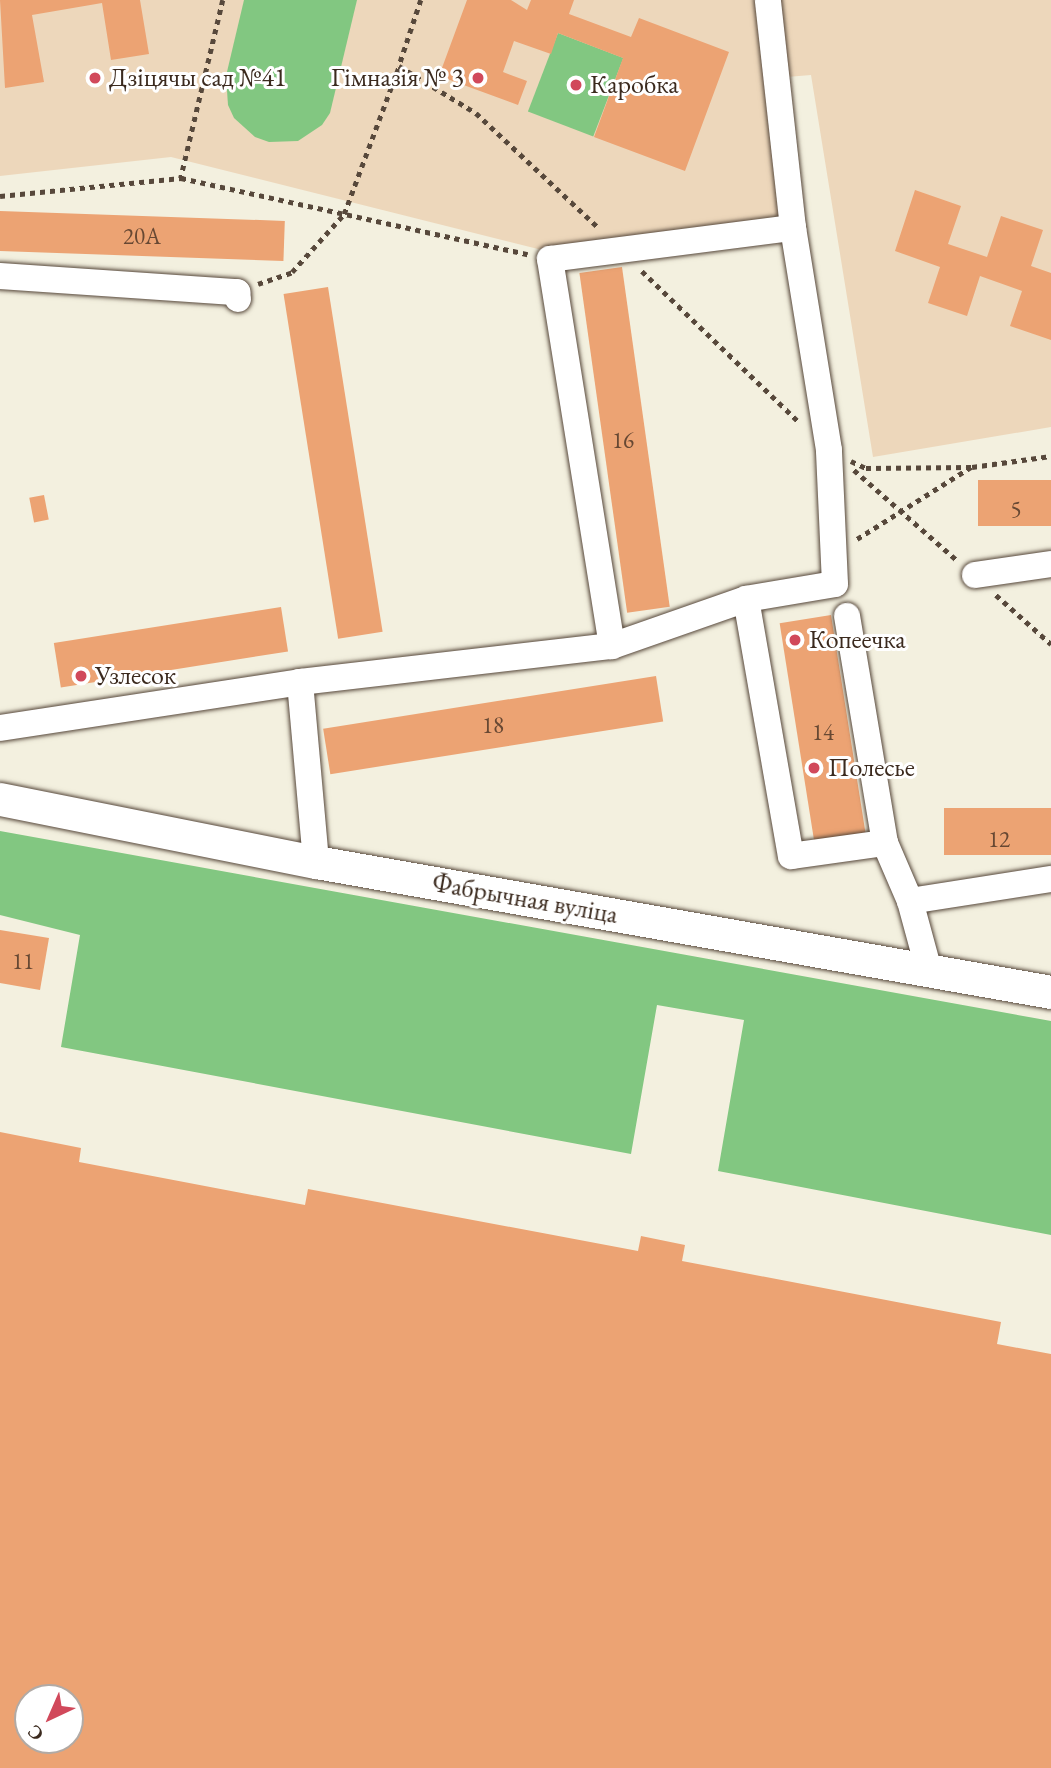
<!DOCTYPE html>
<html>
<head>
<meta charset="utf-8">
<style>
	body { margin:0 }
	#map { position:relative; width:1051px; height:1768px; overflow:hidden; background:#f3f0df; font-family:"EB Garamond",serif }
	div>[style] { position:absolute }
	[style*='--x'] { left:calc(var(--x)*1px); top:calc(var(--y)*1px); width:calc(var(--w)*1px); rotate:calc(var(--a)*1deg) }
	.built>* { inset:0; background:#edd7bb }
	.green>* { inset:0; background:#82c781; transform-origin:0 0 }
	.building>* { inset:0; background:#eca373; transform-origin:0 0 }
	.path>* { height:4.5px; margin-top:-2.25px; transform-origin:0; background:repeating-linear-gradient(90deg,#57483b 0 5px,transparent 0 10px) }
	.roads { filter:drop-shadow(0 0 2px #57483b) drop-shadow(0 0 2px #57483b) }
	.minor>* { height:26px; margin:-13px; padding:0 13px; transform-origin:13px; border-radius:13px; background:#fff }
	.major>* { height:33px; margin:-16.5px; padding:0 16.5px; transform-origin:16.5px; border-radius:16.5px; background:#fff }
	.dots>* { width:19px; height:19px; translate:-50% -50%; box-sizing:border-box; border:4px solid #fff; border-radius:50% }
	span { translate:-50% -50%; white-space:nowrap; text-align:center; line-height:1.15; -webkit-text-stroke:6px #fff; paint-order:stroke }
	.number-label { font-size:23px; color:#674833 }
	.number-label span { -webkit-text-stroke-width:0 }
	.poi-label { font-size:26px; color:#3b2a1e }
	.left { translate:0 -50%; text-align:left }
	.right { translate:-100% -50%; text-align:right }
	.street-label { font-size:26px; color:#3b2a1e }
	.north { position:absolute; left:14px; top:1684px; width:70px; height:70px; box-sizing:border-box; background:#fff; border:2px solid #b1aaa5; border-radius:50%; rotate:224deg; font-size:19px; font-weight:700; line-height:28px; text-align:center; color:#3b2a1e }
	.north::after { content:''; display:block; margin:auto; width:24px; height:32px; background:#d1495b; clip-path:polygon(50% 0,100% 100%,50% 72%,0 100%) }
</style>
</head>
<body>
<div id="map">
	<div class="built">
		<div style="clip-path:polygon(0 0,756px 0,783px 221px,546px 251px,171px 157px,0 176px)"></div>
		<div style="clip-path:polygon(779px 0,1051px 0,1051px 427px,873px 457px,811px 75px,787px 77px)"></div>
	</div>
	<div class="green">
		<div style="clip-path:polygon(244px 0,357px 0,330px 113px,322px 125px,298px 141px,269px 142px,255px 137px,234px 118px,228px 105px,226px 76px)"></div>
		<div style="left:558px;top:33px;width:70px;height:84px;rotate:21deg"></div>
		<div style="clip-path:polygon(0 831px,1051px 1021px,1051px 1235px,718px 1171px,744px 1020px,657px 1005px,631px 1154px,61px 1047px,80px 935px,0 915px)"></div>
	</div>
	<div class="building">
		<div style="clip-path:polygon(0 0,140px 0,149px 54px,111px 60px,102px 3px,32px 15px,44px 82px,5px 88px)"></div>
		<div style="clip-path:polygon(467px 0,511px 0,527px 10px,531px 0,574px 0,569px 14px,631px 37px,639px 18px,729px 52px,685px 171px,594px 137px,623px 58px,558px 33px,551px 54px,514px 41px,503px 72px,527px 81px,518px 105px,439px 76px)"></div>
		<div style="clip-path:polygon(915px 190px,961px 206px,948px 244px,987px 257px,1001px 216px,1043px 230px,1031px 266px,1051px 273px,1051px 340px,1010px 326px,1022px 291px,980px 276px,967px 316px,928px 303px,940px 267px,895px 251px)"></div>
		<div style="left:0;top:211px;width:285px;height:40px;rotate:2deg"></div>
		<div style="left:622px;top:267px;width:343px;height:43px;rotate:82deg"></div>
		<div style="left:328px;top:287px;width:349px;height:45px;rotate:81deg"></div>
		<div style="left:1051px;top:480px;width:46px;height:73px;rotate:90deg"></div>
		<div style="left:44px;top:495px;width:25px;height:15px;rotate:79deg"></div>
		<div style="left:281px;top:607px;width:45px;height:230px;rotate:81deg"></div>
		<div style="left:831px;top:615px;width:229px;height:52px;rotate:81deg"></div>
		<div style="left:656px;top:676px;width:46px;height:337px;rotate:81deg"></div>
		<div style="left:1051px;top:808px;width:47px;height:107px;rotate:90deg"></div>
		<div style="clip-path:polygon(0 930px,49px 938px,40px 990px,0 983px)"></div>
		<div style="clip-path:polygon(evenodd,0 1132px,81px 1148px,79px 1162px,305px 1205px,308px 1189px,638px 1251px,641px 1236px,685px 1245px,682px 1261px,1001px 1322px,997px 1344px,1051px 1354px,1051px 1768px,0 1768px,0 1132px,28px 1698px,70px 1698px,70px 1740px,28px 1740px,28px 1698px)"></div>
	</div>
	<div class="path">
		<div style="--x:223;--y:0;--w:183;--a:103.3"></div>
		<div style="--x:181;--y:178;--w:355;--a:12.4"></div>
		<div style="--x:421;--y:0;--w:70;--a:108.4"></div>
		<div style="--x:399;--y:66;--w:90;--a:31.4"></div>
		<div style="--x:476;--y:113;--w:168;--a:43.1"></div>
		<div style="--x:0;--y:196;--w:182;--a:-5.7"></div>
		<div style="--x:642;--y:271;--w:219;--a:43.9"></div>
		<div style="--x:258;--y:284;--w:36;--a:-19"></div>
		<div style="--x:292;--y:272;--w:78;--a:-48.1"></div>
		<div style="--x:344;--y:214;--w:158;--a:-69.6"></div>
		<div style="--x:851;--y:461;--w:17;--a:25"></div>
		<div style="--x:866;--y:468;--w:106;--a:-0.5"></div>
		<div style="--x:972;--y:467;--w:80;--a:-7.9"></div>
		<div style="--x:854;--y:470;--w:138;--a:41.2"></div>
		<div style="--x:857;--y:539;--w:135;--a:-32.3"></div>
		<div style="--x:996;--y:595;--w:74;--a:41.7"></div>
	</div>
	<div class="roads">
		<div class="minor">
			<div style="--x:0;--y:276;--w:238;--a:3.9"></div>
			<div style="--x:237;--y:292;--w:7;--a:82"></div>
			<div style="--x:975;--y:575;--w:77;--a:-8.2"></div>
			<div style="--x:746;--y:599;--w:90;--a:-9.6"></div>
			<div style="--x:835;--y:584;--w:134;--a:-92.6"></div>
			<div style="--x:829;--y:450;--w:225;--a:-99.2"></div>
			<div style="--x:793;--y:228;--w:229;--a:-96.3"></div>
			<div style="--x:847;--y:616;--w:230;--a:80.5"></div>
			<div style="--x:612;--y:646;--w:392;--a:-99.1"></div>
			<div style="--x:550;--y:259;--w:245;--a:-7.3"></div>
			<div style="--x:300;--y:682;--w:181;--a:84.9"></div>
			<div style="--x:0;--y:728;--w:304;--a:-8.7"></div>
			<div style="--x:300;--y:682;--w:314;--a:-6.6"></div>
			<div style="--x:612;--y:646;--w:142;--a:-19.3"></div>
			<div style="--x:746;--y:599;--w:261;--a:80.1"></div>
			<div style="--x:791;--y:856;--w:95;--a:-7.9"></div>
			<div style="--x:885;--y:843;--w:63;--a:66.7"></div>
			<div style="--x:910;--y:901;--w:73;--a:74.8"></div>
			<div style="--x:910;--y:901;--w:143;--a:-8.9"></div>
		</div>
		<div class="major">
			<div style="--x:0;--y:799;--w:322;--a:11.3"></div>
			<div style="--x:316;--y:862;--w:746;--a:10.03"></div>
		</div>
	</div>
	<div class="dots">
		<div style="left:95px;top:78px;background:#d1495b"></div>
		<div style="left:478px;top:78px;background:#d1495b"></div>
		<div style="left:576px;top:85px;background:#d1495b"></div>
		<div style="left:795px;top:640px;background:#d1495b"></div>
		<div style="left:81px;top:676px;background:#d1495b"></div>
		<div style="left:814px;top:768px;background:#d1495b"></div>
	</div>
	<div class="number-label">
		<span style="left:142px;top:236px">20А</span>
		<span style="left:623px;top:440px">16</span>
		<span style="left:1016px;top:509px">5</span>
		<span style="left:493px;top:725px">18</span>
		<span style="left:823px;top:732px">14</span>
		<span style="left:999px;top:839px">12</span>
		<span style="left:23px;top:961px">11</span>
	</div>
	<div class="poi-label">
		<span class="left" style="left:109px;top:78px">Дзіцячы сад №41</span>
		<span class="right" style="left:464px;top:78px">Гімназія № 3</span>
		<span class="left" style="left:590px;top:85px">Каробка</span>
		<span class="left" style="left:809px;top:640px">Копеечка</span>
		<span class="left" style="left:95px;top:676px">Узлесок</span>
		<span class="left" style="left:828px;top:768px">Полесье</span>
	</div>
	<div class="street-label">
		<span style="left:525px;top:899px;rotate:10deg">Фабрычная вуліца</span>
	</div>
	<div class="north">С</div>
</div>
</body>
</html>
